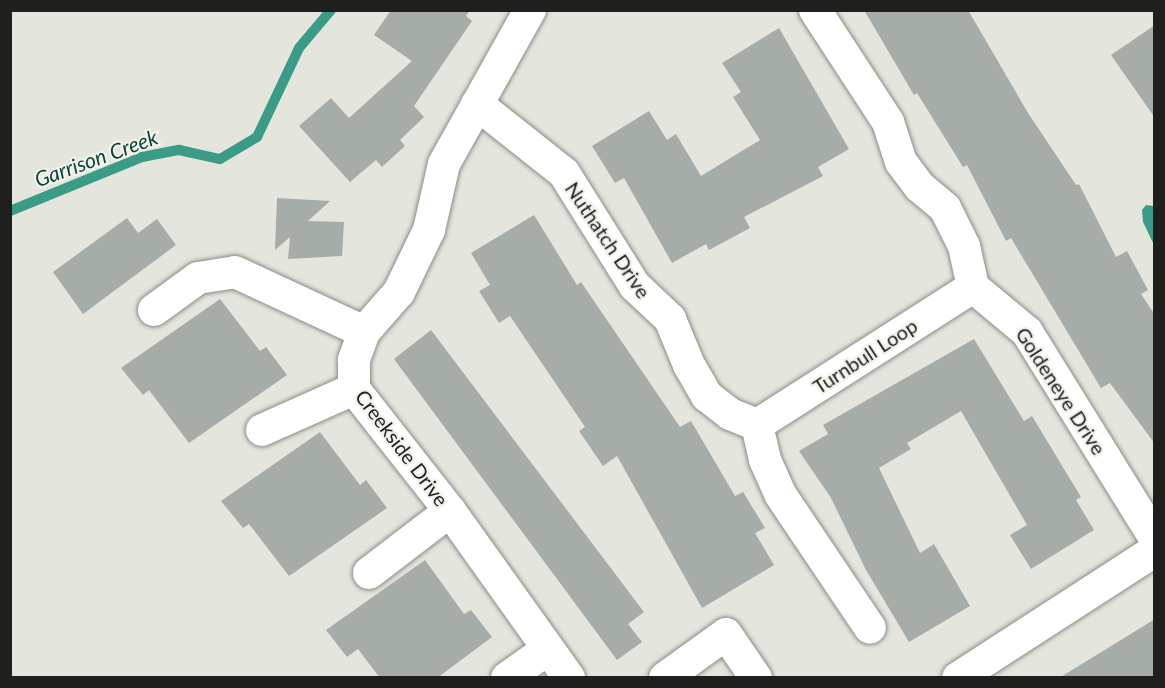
<!DOCTYPE html>
<html>
<head>
<meta charset="utf-8">
<style>
	body { margin:0 }
	#map { position:relative; width:1165px; height:688px; overflow:hidden; background:#e4e6de; font-family:Lato,sans-serif }
	div>[style] { position:absolute }
	[style*='--x'] { left:calc(var(--x)*1px); top:calc(var(--y)*1px); width:calc(var(--w)*1px); rotate:calc(var(--a)*1deg) }
	.water>* { inset:0; background:#3a9b87 }
	.stream>* { height:10px; margin:-5px; padding:0 5px; transform-origin:5px; border-radius:5px; background:#3a9b87 }
	.building>* { inset:0; background:#a6aca7 }
	.roads { filter:drop-shadow(0 0 2px #8b8c85) drop-shadow(0 0 2px #8b8c85) }
	.minor>* { height:32px; margin:-16px; padding:0 16px; transform-origin:16px; border-radius:16px; background:#fff }
	span { translate:-50% -50%; white-space:nowrap; text-align:center; line-height:1.15; -webkit-text-stroke:4.5px #f1f3eb; paint-order:stroke }
	.street-label { font-size:20px; color:#1f201d }
	.water-label { font-size:21px; color:#084238; font-style:italic }
	.frame { position:absolute; inset:0; border:12px solid #1f201d; pointer-events:none }
</style>
</head>
<body>
<div id="map">
	<div class="water">
		<div style="clip-path:polygon(1146px 205px,1154px 206px,1154px 245px,1143px 222px,1142px 210px)"></div>
	</div>
	<div class="stream">
		<div style="--x:10;--y:211;--w:143;--a:-22.2"></div>
		<div style="--x:142;--y:157;--w:38;--a:-11"></div>
		<div style="--x:179;--y:150;--w:42;--a:12.4"></div>
		<div style="--x:220;--y:159;--w:43;--a:-30.7"></div>
		<div style="--x:257;--y:137;--w:98;--a:-64.7"></div>
		<div style="--x:299;--y:48;--w:50;--a:-49.9"></div>
	</div>
	<div class="building">
		<div style="clip-path:polygon(391px 10px,470px 10px,466px 16px,472px 21px,414px 106px,424px 117px,400px 140px,405px 146px,382px 167px,376px 160px,350px 182px,299px 126px,331px 98px,349px 118px,412px 61px,374px 35px)"></div>
		<div style="clip-path:polygon(864px 10px,968px 10px,1028px 113px,1076px 185px,1079px 184px,1116px 257px,1127px 251px,1148px 290px,1141px 294px,1155px 315px,1155px 444px,1110px 383px,1101px 388px,1011px 238px,1006px 241px,967px 165px,963px 167px,917px 93px,914px 95px)"></div>
		<div style="clip-path:polygon(1155px 25px,1155px 118px,1111px 55px)"></div>
		<div style="clip-path:polygon(779px 28px,849px 149px,818px 167px,823px 176px,744px 217px,750px 228px,709px 250px,706px 244px,672px 263px,624px 178px,615px 183px,592px 146px,649px 111px,667px 140px,676px 134px,701px 176px,760px 140px,733px 97px,741px 92px,722px 63px)"></div>
		<div style="clip-path:polygon(277px 198px,330px 201px,308px 221px,344px 222px,342px 256px,288px 259px,290px 237px,275px 250px)"></div>
		<div style="clip-path:polygon(534px 215px,577px 285px,581px 282px,680px 427px,691px 421px,735px 496px,743px 492px,765px 528px,755px 533px,774px 565px,702px 608px,617px 456px,603px 466px,579px 431px,585px 427px,510px 316px,499px 323px,479px 291px,490px 285px,471px 253px)"></div>
		<div style="clip-path:polygon(127px 218px,138px 233px,157px 219px,176px 245px,83px 314px,53px 272px)"></div>
		<div style="clip-path:polygon(220px 299px,260px 351px,266px 347px,287px 375px,189px 443px,149px 390px,143px 395px,121px 368px)"></div>
		<div style="clip-path:polygon(431px 330px,644px 612px,628px 624px,642px 642px,617px 660px,394px 359px)"></div>
		<div style="clip-path:polygon(974px 339px,1024px 421px,1032px 416px,1081px 497px,1076px 500px,1094px 530px,1031px 569px,1010px 535px,1027px 525px,961px 411px,907px 443px,911px 449px,879px 468px,920px 553px,934px 544px,970px 606px,909px 642px,866px 570px,831px 498px,799px 451px,828px 434px,823px 425px)"></div>
		<div style="clip-path:polygon(320px 432px,360px 485px,366px 480px,387px 508px,289px 576px,249px 524px,243px 528px,221px 501px)"></div>
		<div style="clip-path:polygon(425px 560px,464px 614px,471px 610px,492px 637px,437px 678px,380px 678px,358px 649px,347px 657px,326px 630px)"></div>
		<div style="clip-path:polygon(1155px 619px,1155px 678px,1059px 678px)"></div>
	</div>
	<div class="roads">
		<div class="minor">
			<div style="--x:530;--y:10;--w:176;--a:119.2"></div>
			<div style="--x:444;--y:164;--w:68;--a:102.8"></div>
			<div style="--x:429;--y:230;--w:69;--a:115.8"></div>
			<div style="--x:399;--y:292;--w:53;--a:131.2"></div>
			<div style="--x:364;--y:332;--w:30;--a:110"></div>
			<div style="--x:354;--y:360;--w:29;--a:90"></div>
			<div style="--x:354;--y:389;--w:155;--a:51.8"></div>
			<div style="--x:450;--y:511;--w:205;--a:54.5"></div>
			<div style="--x:815;--y:10;--w:134;--a:56.9"></div>
			<div style="--x:888;--y:122;--w:42;--a:72"></div>
			<div style="--x:901;--y:162;--w:31;--a:53"></div>
			<div style="--x:920;--y:187;--w:33;--a:40"></div>
			<div style="--x:945;--y:208;--w:42;--a:63.4"></div>
			<div style="--x:964;--y:246;--w:42;--a:77.6"></div>
			<div style="--x:973;--y:287;--w:70;--a:39.8"></div>
			<div style="--x:1027;--y:332;--w:241;--a:58.2"></div>
			<div style="--x:477;--y:104;--w:111;--a:38.4"></div>
			<div style="--x:564;--y:173;--w:133;--a:57.9"></div>
			<div style="--x:635;--y:286;--w:48;--a:43.3"></div>
			<div style="--x:670;--y:319;--w:50;--a:67.6"></div>
			<div style="--x:689;--y:365;--w:36;--a:60"></div>
			<div style="--x:707;--y:396;--w:29;--a:38"></div>
			<div style="--x:730;--y:414;--w:29;--a:22"></div>
			<div style="--x:757;--y:425;--w:36;--a:77"></div>
			<div style="--x:765;--y:460;--w:37;--a:66"></div>
			<div style="--x:780;--y:494;--w:161;--a:56.1"></div>
			<div style="--x:154;--y:310;--w:54;--a:-36"></div>
			<div style="--x:198;--y:278;--w:37;--a:-9"></div>
			<div style="--x:235;--y:272;--w:142;--a:24.9"></div>
			<div style="--x:757;--y:425;--w:256;--a:-32.6"></div>
			<div style="--x:262;--y:430;--w:101;--a:-24"></div>
			<div style="--x:369;--y:573;--w:102;--a:-37.4"></div>
			<div style="--x:507;--y:678;--w:50;--a:-35.3"></div>
			<div style="--x:665;--y:678;--w:75;--a:-35.8"></div>
			<div style="--x:726;--y:634;--w:53;--a:55.7"></div>
			<div style="--x:958;--y:678;--w:234;--a:-32.9"></div>
		</div>
	</div>
	<div class="street-label">
		<span style="left:608px;top:240px;rotate:56deg">Nuthatch Drive</span>
		<span style="left:865px;top:356px;rotate:-33deg">Turnbull Loop</span>
		<span style="left:1061px;top:391px;rotate:57deg">Goldeneye Drive</span>
		<span style="left:402px;top:448px;rotate:53deg">Creekside Drive</span>
	</div>
	<div class="water-label">
		<span style="left:96px;top:158px;rotate:-20deg">Garrison Creek</span>
	</div>
	<div class="frame"></div>
</div>
</body>
</html>
